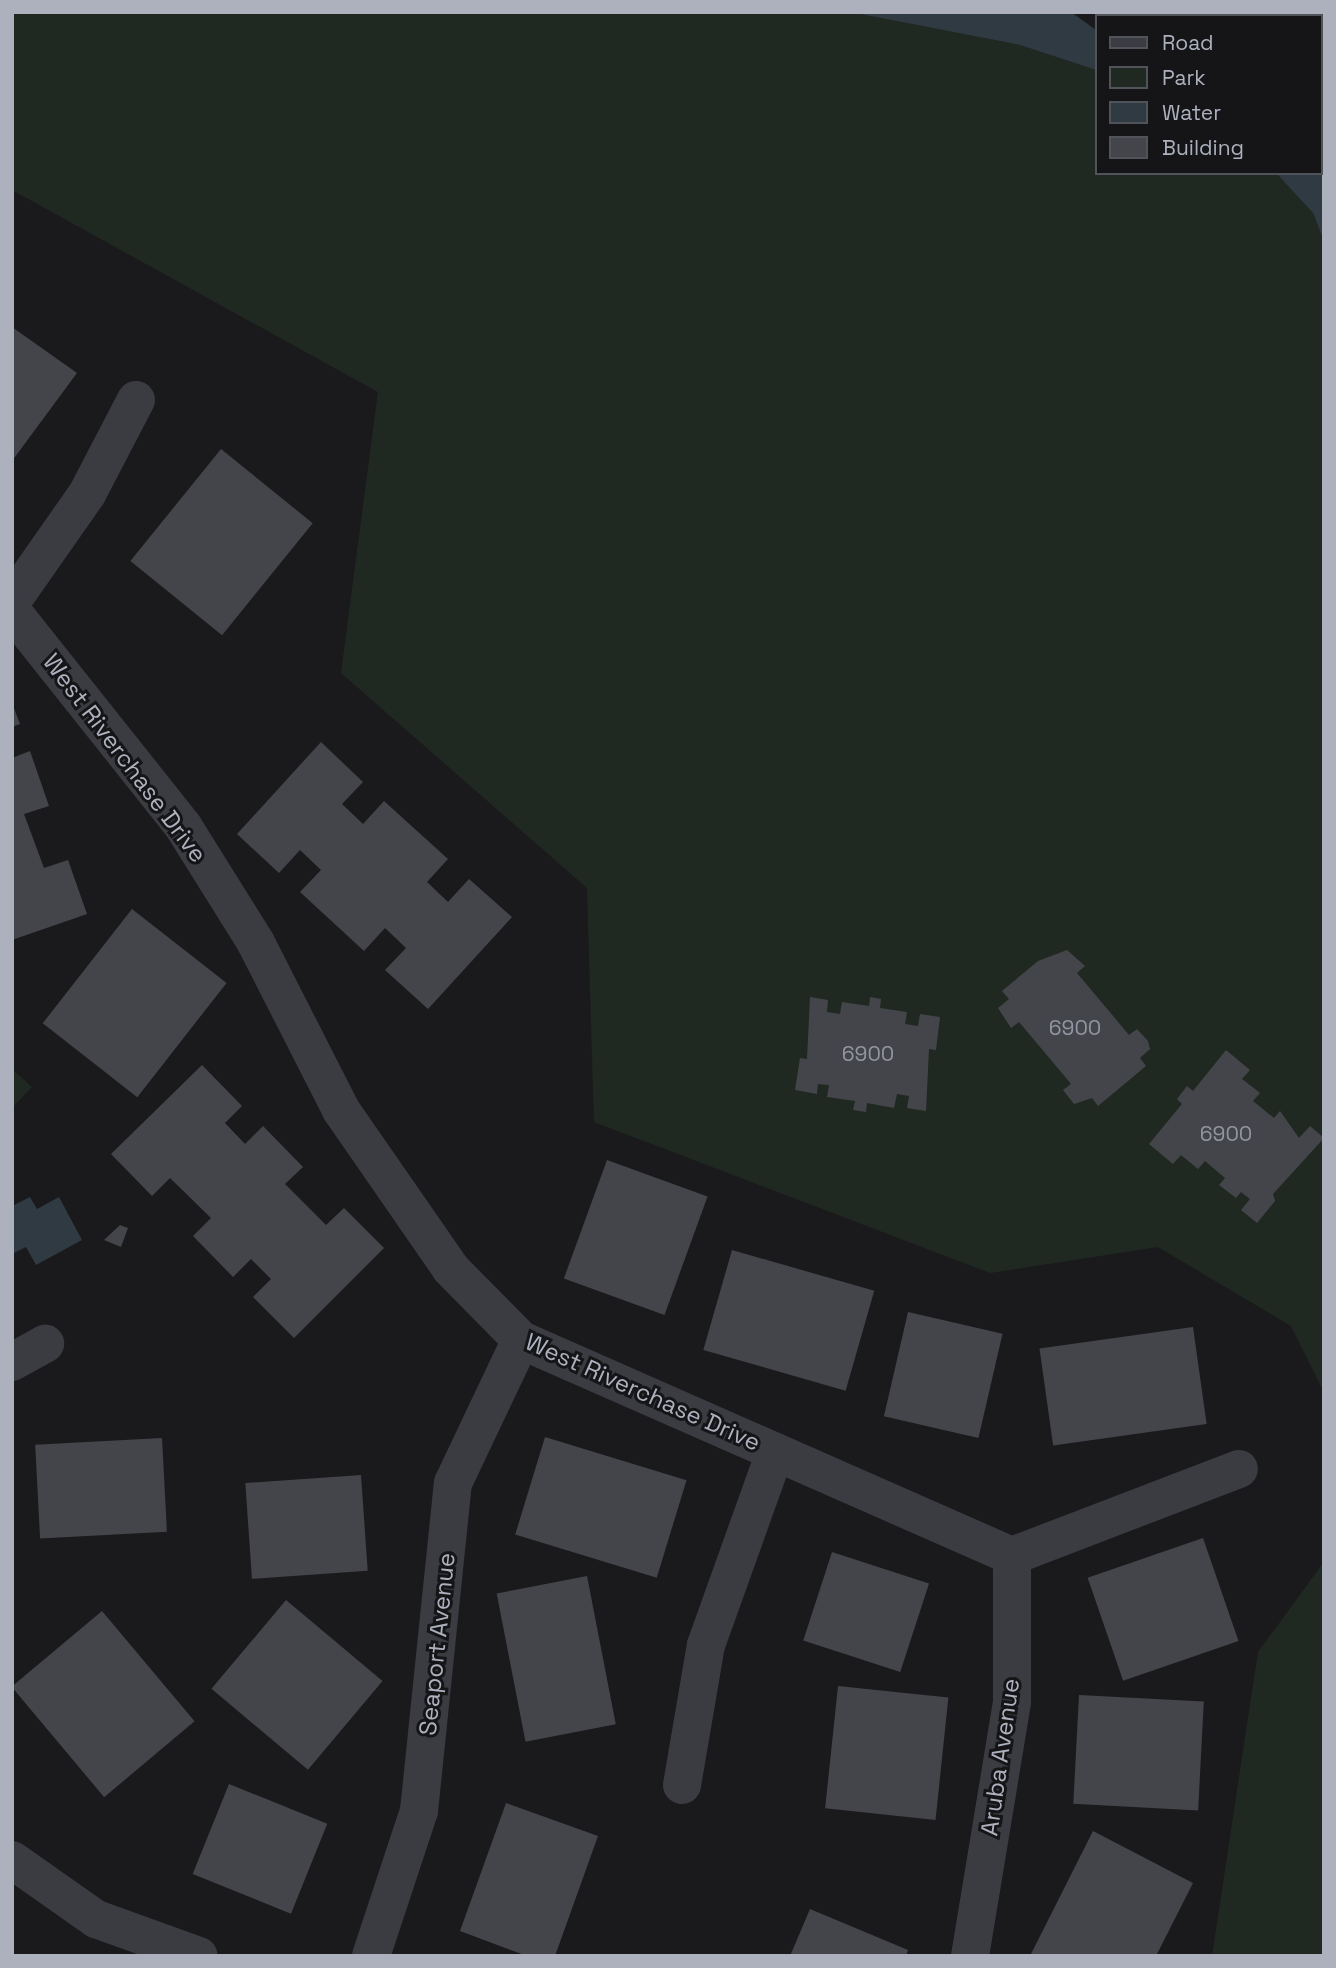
<!DOCTYPE html>
<html>
<head>
<meta charset="utf-8">
<style>
	body { margin:0 }
	#map { position:relative; width:1336px; height:1968px; overflow:hidden; background:#1a1a1d; font-family:"Space Grotesk",sans-serif }
	div>[style] { position:absolute }
	[style*='--x'] { left:calc(var(--x)*1px); top:calc(var(--y)*1px); width:calc(var(--w)*1px); rotate:calc(var(--a)*1deg) }
	.green>* { inset:0; background:#202921; transform-origin:0 0 }
	.water>* { inset:0; background:#2f3a42 }
	.building>* { inset:0; background:#44454a; transform-origin:0 0 }
	.street>* { height:38px; margin:-19px; padding:0 19px; transform-origin:19px; border-radius:19px; background:#3b3c42 }
	span { translate:-50% -50%; white-space:nowrap; text-align:center; line-height:1.15; -webkit-text-stroke:6px #151518; paint-order:stroke }
	.number-label { font-size:21px; color:#9296a0 }
	.number-label span { -webkit-text-stroke-width:0 }
	.street-label { font-size:24px; color:#acb1bd }
	.frame { position:absolute; inset:0; border:14px solid #acb1bd; pointer-events:none }
	.legend { position:absolute; left:1095px; top:14px; width:228px; height:161px; box-sizing:border-box; background:#151518; border:2px solid #51535a; margin:0; padding:9px 12px; list-style:none; font-size:21px; color:#acb1bd }
	.legend li { display:flex; align-items:center; gap:14px; height:35px }
	.legend b { width:35px; border:2px solid #51535a }
</style>
</head>
<body>
<div id="map">
	<div class="green">
		<div style="clip-path:polygon(12px 12px,850px 12px,1020px 45px,1096px 70px,1096px 173px,1276px 173px,1313px 213px,1324px 241px,1324px 1392px,1291px 1326px,1158px 1247px,990px 1273px,594px 1122px,587px 888px,341px 673px,378px 392px,12px 190px)"></div>
		<div style="left:1097px;top:12px;width:209px;height:10px"></div>
		<div style="clip-path:polygon(12px 1069px,32px 1087px,12px 1108px)"></div>
		<div style="clip-path:polygon(1324px 1562px,1324px 1956px,1212px 1956px,1258px 1652px)"></div>
	</div>
	<div class="water">
		<div style="clip-path:polygon(850px 12px,1071px 12px,1096px 30px,1096px 70px,1020px 45px)"></div>
		<div style="clip-path:polygon(1324px 73px,1324px 241px,1313px 213px,1276px 173px,1320px 173px)"></div>
		<div style="clip-path:polygon(30px 1197px,37px 1209px,59px 1197px,82px 1240px,36px 1265px,26px 1247px,12px 1254px,12px 1206px)"></div>
	</div>
	<div class="building">
		<div style="clip-path:polygon(12px 327px,77px 373px,12px 461px)"></div>
		<div style="left:221px;top:449px;width:118px;height:144px;rotate:39deg"></div>
		<div style="clip-path:polygon(12px 703px,20px 724px,12px 727px)"></div>
		<div style="clip-path:polygon(321px 742px,363px 782px,342px 804px,363px 824px,384px 801px,448px 859px,427px 882px,448px 902px,469px 879px,512px 917px,428px 1009px,385px 970px,406px 948px,385px 928px,364px 951px,300px 892px,321px 870px,300px 850px,279px 873px,237px 834px)"></div>
		<div style="clip-path:polygon(30px 751px,49px 806px,24px 814px,44px 868px,68px 860px,87px 914px,12px 940px,12px 758px)"></div>
		<div style="left:132px;top:909px;width:120px;height:145px;rotate:38deg"></div>
		<div style="clip-path:polygon(1067px 950px,1085px 966px,1077px 973px,1129px 1035px,1137px 1029px,1148px 1041px,1150px 1049px,1140px 1058px,1146px 1066px,1098px 1106px,1092px 1098px,1074px 1104px,1063px 1090px,1071px 1084px,1067px 1079px,1019px 1022px,1011px 1028px,998px 1008px,1009px 999px,1002px 991px,1038px 961px)"></div>
		<div style="clip-path:polygon(810px 997px,828px 1000px,827px 1012px,840px 1014px,842px 1002px,869px 1006px,870px 997px,881px 999px,880px 1008px,907px 1012px,905px 1024px,918px 1026px,920px 1014px,940px 1017px,936px 1050px,929px 1049px,926px 1111px,907px 1108px,909px 1096px,897px 1094px,894px 1108px,867px 1103px,866px 1112px,853px 1110px,855px 1101px,827px 1097px,829px 1085px,818px 1084px,817px 1094px,795px 1090px,800px 1058px,807px 1059px)"></div>
		<div style="clip-path:polygon(1226px 1050px,1250px 1070px,1242px 1079px,1260px 1093px,1253px 1101px,1274px 1118px,1280px 1111px,1299px 1138px,1310px 1126px,1324px 1138px,1273px 1194px,1275px 1201px,1257px 1223px,1241px 1210px,1250px 1199px,1241px 1192px,1236px 1198px,1219px 1185px,1225px 1178px,1205px 1161px,1198px 1169px,1181px 1155px,1173px 1164px,1149px 1144px,1182px 1104px,1177px 1099px,1187px 1086px,1193px 1091px)"></div>
		<div style="clip-path:polygon(202px 1065px,242px 1106px,225px 1123px,245px 1144px,263px 1126px,303px 1167px,285px 1184px,326px 1225px,344px 1208px,384px 1248px,294px 1338px,253px 1297px,271px 1279px,251px 1259px,233px 1277px,193px 1236px,211px 1218px,170px 1178px,152px 1196px,111px 1154px)"></div>
		<div style="left:607px;top:1160px;width:107px;height:126px;rotate:20deg"></div>
		<div style="clip-path:polygon(120px 1225px,128px 1228px,121px 1247px,104px 1240px)"></div>
		<div style="left:732px;top:1250px;width:148px;height:104px;rotate:16deg"></div>
		<div style="left:908px;top:1312px;width:97px;height:107px;rotate:13deg"></div>
		<div style="left:1193px;top:1327px;width:98px;height:155px;rotate:82deg"></div>
		<div style="left:545px;top:1437px;width:148px;height:102px;rotate:17deg"></div>
		<div style="left:162px;top:1438px;width:94px;height:127px;rotate:87deg"></div>
		<div style="left:361px;top:1475px;width:96px;height:116px;rotate:86deg"></div>
		<div style="left:1203px;top:1538px;width:109px;height:122px;rotate:71deg"></div>
		<div style="left:832px;top:1552px;width:102px;height:93px;rotate:18deg"></div>
		<div style="left:587px;top:1576px;width:151px;height:92px;rotate:79deg"></div>
		<div style="left:286px;top:1600px;width:126px;height:116px;rotate:40deg"></div>
		<div style="left:102px;top:1611px;width:144px;height:118px;rotate:50deg"></div>
		<div style="left:838px;top:1686px;width:111px;height:123px;rotate:6deg"></div>
		<div style="left:1079px;top:1695px;width:125px;height:109px;rotate:3deg"></div>
		<div style="left:229px;top:1784px;width:106px;height:97px;rotate:22deg"></div>
		<div style="clip-path:polygon(506px 1803px,598px 1836px,555px 1956px,527px 1956px,460px 1931px)"></div>
		<div style="clip-path:polygon(1093px 1831px,1193px 1883px,1156px 1956px,1030px 1956px)"></div>
		<div style="clip-path:polygon(810px 1909px,908px 1950px,906px 1956px,790px 1956px)"></div>
	</div>
	<div class="street">
		<div style="--x:12;--y:601;--w:131;--a:-55"></div>
		<div style="--x:87;--y:494;--w:106;--a:-62.5"></div>
		<div style="--x:12;--y:611;--w:275;--a:51.5"></div>
		<div style="--x:183;--y:826;--w:138;--a:58"></div>
		<div style="--x:256;--y:943;--w:187;--a:63"></div>
		<div style="--x:341;--y:1110;--w:193;--a:55.3"></div>
		<div style="--x:451;--y:1269;--w:100;--a:45.4"></div>
		<div style="--x:521;--y:1340;--w:536;--a:23.75"></div>
		<div style="--x:1012;--y:1556;--w:243;--a:-21"></div>
		<div style="--x:12;--y:1362;--w:38;--a:-29"></div>
		<div style="--x:682;--y:1785;--w:142;--a:-80.3"></div>
		<div style="--x:706;--y:1645;--w:205;--a:-70.3"></div>
		<div style="--x:12;--y:1860;--w:103;--a:35.1"></div>
		<div style="--x:96;--y:1919;--w:109;--a:19.8"></div>
		<div style="--x:371;--y:1956;--w:153;--a:-71.7"></div>
		<div style="--x:419;--y:1811;--w:330;--a:-84.1"></div>
		<div style="--x:453;--y:1483;--w:158;--a:-64.6"></div>
		<div style="--x:970;--y:1956;--w:258;--a:-80.6"></div>
		<div style="--x:1012;--y:1701;--w:145;--a:-90"></div>
	</div>
	<div class="number-label">
		<span style="left:1075px;top:1028px">6900</span>
		<span style="left:868px;top:1054px">6900</span>
		<span style="left:1226px;top:1134px">6900</span>
	</div>
	<div class="street-label">
		<span style="left:125px;top:758px;rotate:53deg">West Riverchase Drive</span>
		<span style="left:643px;top:1392px;rotate:24deg">West Riverchase Drive</span>
		<span style="left:437px;top:1644px;rotate:-84deg">Seaport Avenue</span>
		<span style="left:1000px;top:1757px;rotate:-82deg">Aruba Avenue</span>
	</div>
	<div class="frame"></div>
	<ul class="legend">
	<li><b style="height:9px;background:#3b3c42"></b>Road</li>
	<li><b style="height:19px;background:#202921"></b>Park</li>
	<li><b style="height:19px;background:#2f3a42"></b>Water</li>
	<li><b style="height:19px;background:#44454a"></b>Building</li>
	</ul>
</div>
</body>
</html>
